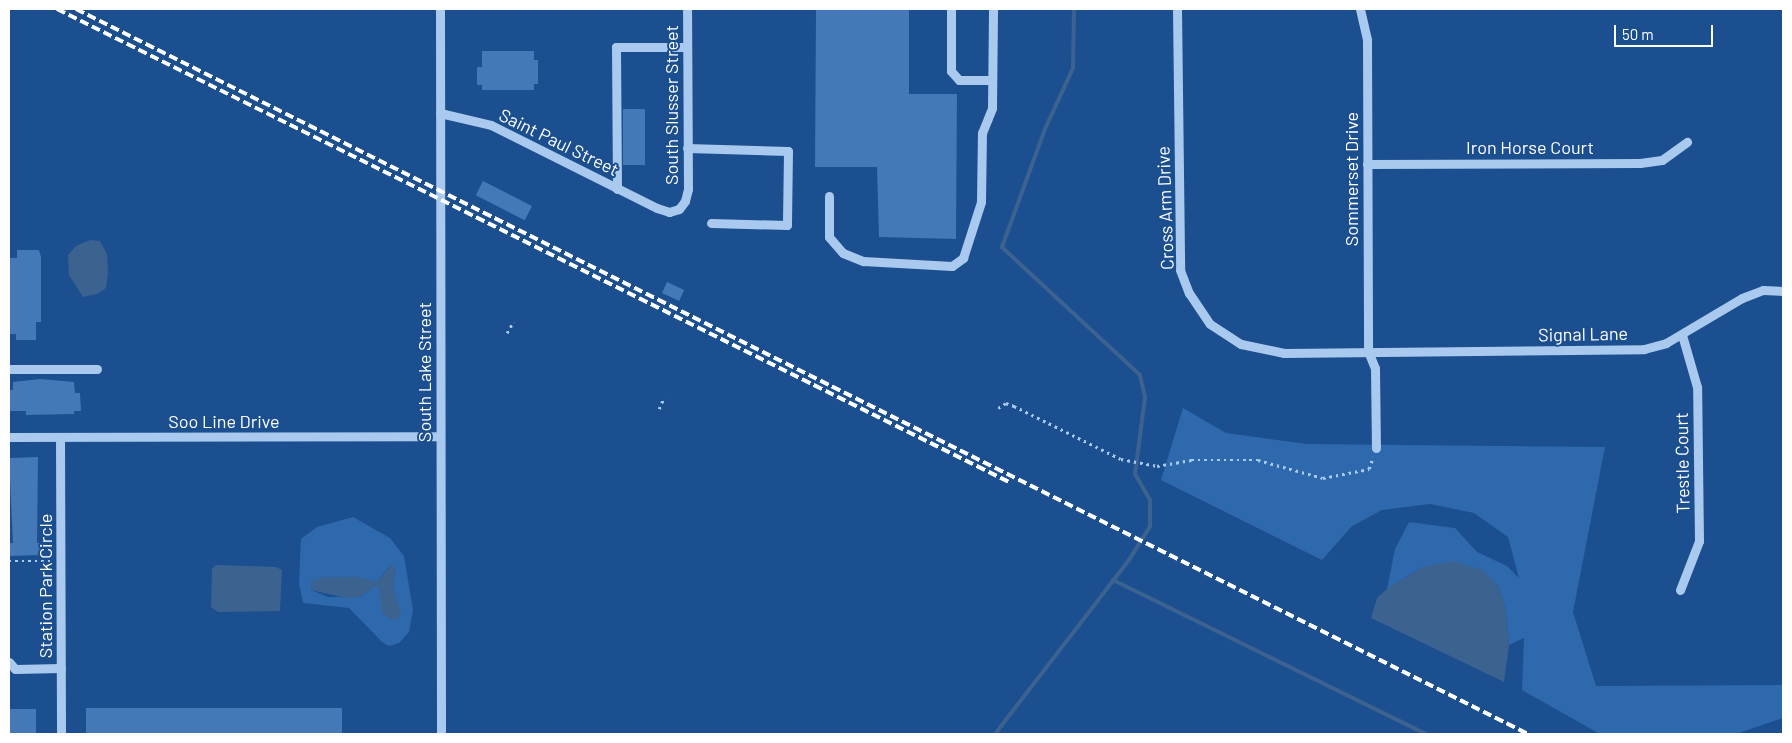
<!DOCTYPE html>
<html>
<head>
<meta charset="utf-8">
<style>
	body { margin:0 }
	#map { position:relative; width:1792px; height:743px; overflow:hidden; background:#1b4f8f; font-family:Barlow,sans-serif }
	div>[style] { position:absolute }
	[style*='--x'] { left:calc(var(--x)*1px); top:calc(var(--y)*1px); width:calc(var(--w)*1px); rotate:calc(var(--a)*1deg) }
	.green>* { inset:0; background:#2e69ad }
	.water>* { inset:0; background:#3c6290 }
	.stream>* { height:4px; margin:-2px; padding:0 2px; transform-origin:2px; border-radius:2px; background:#3c6290 }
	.building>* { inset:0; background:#4478b7; transform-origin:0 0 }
	.path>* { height:2.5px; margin-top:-1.25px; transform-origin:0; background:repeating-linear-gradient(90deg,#a9c9ee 0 2.5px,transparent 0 6.5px) }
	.minor>* { height:9px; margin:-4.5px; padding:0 4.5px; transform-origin:4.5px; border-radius:4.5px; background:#a9c9ee }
	.rail>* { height:4px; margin-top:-2px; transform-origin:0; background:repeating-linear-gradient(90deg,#fff 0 9px,transparent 0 13px) }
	span { translate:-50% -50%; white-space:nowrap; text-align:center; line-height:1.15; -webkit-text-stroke:4px #1b4f8f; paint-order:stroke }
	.street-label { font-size:18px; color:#fff }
	.frame { position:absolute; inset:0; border:10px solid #fff; pointer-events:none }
	.scale { position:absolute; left:1614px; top:25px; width:99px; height:22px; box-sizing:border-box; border:2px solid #fff; border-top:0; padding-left:6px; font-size:15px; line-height:18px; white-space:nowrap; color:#fff; -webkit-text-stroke:4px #1b4f8f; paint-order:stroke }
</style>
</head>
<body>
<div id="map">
	<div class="green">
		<div style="clip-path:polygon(1183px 408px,1226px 433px,1307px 444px,1605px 447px,1573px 612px,1596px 686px,1783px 685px,1783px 718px,1736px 734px,1600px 734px,1522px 690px,1524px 638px,1509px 645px,1505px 606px,1497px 584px,1423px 567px,1387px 589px,1395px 549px,1409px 522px,1455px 528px,1477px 552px,1507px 566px,1519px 578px,1508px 537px,1474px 513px,1430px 504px,1382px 510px,1352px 526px,1322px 560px,1161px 480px)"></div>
		<div style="clip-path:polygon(evenodd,353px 517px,390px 538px,404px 556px,413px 610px,409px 632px,399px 643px,389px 646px,382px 642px,349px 608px,303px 603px,299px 583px,301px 539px,317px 527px,353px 517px,389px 567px,395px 569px,393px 589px,397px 604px,383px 612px,379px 587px,373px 587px,360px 597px,328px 597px,311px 590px,312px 581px,377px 582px,389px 567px)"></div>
	</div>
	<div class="water">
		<div style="clip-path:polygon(90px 240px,100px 241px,107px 254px,108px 272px,106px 288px,97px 294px,83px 297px,69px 275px,68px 255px,76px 246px)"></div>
		<div style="clip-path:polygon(1453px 561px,1482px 570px,1497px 584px,1505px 606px,1509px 645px,1504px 682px,1371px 618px,1377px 598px,1387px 589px,1423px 567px)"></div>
		<div style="clip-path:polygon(392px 564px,395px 569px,393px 589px,401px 612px,397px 620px,389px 619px,382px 612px,379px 587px,373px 587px,360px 597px,346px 598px,311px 590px,312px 581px,322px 577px,359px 577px,377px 582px)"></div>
		<div style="clip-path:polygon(216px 565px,276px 567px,282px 570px,280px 611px,218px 612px,211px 607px,212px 569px)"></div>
	</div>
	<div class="stream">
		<div style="--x:1113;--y:580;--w:349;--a:26.2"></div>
		<div style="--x:995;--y:734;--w:220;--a:-52.4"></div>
		<div style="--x:1129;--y:560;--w:40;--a:-58"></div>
		<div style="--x:1150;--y:526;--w:26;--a:-90"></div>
		<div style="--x:1150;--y:500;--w:30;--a:-120"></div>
		<div style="--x:1135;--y:474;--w:78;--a:-82.6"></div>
		<div style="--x:1145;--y:397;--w:23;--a:-103"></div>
		<div style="--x:1140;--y:375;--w:188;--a:-137.2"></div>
		<div style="--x:1002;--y:247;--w:126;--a:-70"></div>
		<div style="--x:1045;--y:129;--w:67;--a:-65.3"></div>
		<div style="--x:1073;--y:68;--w:59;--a:-89"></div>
	</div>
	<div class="building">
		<div style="clip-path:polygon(816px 9px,909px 9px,909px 94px,957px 94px,956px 239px,879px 237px,877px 167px,815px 167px)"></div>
		<div style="clip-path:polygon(482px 51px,534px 51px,534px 60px,538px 60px,538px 84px,534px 84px,534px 90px,482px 90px,482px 85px,477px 85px,477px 67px,482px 67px)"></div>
		<div style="left:623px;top:109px;width:22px;height:56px"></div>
		<div style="left:483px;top:181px;width:55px;height:16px;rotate:27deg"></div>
		<div style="clip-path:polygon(17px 250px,39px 250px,41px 257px,41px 322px,36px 322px,36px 340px,16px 340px,16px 334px,9px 334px,9px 258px,17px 258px)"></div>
		<div style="left:667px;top:282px;width:19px;height:12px;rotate:25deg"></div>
		<div style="clip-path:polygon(40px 379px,74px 382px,75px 393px,80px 393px,81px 411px,74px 411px,74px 414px,26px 415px,26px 411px,9px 411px,9px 390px,13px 390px,13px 382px)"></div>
		<div style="clip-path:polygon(38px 457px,37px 543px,40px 543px,41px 555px,10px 556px,10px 543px,13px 543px,9px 458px)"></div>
		<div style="left:86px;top:708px;width:256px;height:26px"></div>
		<div style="left:9px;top:709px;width:27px;height:24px"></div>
	</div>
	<div class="path">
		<div style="--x:507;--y:333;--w:13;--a:-61"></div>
		<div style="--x:998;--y:408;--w:9;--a:-32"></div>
		<div style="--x:1006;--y:403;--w:9;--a:21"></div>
		<div style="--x:1014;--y:406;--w:119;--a:26.4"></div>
		<div style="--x:1121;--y:459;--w:37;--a:11"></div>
		<div style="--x:1157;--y:466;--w:35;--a:-10"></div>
		<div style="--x:1191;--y:460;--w:67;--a:0"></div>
		<div style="--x:1258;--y:460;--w:67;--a:15.5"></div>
		<div style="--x:1323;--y:478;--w:47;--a:-11.1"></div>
		<div style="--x:1369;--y:469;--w:13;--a:-72"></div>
		<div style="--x:659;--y:409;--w:13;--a:-67"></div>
		<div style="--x:9;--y:561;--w:41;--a:0"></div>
	</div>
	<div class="minor">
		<div style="--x:440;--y:9;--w:725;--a:89.92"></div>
		<div style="--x:951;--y:9;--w:62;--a:90"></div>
		<div style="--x:951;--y:71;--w:12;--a:48"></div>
		<div style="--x:959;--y:80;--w:33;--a:0"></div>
		<div style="--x:1177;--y:9;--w:261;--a:89.3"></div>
		<div style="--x:1180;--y:270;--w:25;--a:69"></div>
		<div style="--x:1189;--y:293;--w:37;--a:56"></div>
		<div style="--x:1210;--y:324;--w:37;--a:33"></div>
		<div style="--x:1241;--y:344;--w:44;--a:11.8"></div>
		<div style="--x:1284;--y:353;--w:360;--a:-0.6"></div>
		<div style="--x:1644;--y:349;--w:23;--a:-15"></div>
		<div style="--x:1666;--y:343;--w:88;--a:-30.6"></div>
		<div style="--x:1742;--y:298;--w:22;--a:-21"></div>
		<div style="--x:1763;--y:290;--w:20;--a:3"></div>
		<div style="--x:1360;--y:9;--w:32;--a:77"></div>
		<div style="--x:1367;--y:40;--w:311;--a:89.8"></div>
		<div style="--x:1368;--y:351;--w:18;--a:68"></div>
		<div style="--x:1375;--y:368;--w:80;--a:89.3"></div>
		<div style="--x:440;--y:113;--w:52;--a:13.2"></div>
		<div style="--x:491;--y:125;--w:186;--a:26.6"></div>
		<div style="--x:657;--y:208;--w:13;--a:18"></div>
		<div style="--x:669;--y:212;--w:10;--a:-17"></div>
		<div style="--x:679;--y:209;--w:10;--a:-53"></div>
		<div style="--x:685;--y:201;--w:12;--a:-76"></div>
		<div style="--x:688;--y:189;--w:180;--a:-90.3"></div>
		<div style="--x:687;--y:148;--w:101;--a:1.7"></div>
		<div style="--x:788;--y:151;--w:74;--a:90.8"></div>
		<div style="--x:787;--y:225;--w:76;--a:-178.5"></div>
		<div style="--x:1367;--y:164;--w:273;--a:-0.2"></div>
		<div style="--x:1640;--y:163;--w:22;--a:-8"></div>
		<div style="--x:1662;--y:160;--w:31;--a:-36"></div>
		<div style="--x:617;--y:189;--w:142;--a:-90.4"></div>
		<div style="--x:616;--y:47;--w:71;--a:0"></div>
		<div style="--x:829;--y:196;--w:41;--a:90"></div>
		<div style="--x:829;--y:237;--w:21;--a:49"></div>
		<div style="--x:843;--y:253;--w:22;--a:22"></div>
		<div style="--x:863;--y:261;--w:89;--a:3.2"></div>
		<div style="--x:952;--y:266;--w:14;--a:-36"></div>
		<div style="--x:963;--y:258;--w:59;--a:-72.2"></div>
		<div style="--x:981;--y:202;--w:69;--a:-89.2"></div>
		<div style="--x:982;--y:133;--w:27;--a:-68"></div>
		<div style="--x:992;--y:108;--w:99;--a:-89.4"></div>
		<div style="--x:9;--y:369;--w:88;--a:0"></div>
		<div style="--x:9;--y:437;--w:431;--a:-0.1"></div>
		<div style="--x:60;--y:438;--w:296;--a:89.8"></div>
		<div style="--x:1680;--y:590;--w:53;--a:-68.8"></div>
		<div style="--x:1699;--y:541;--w:154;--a:-90.7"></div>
		<div style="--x:1697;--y:387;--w:54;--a:-106.1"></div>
		<div style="--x:9;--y:662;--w:9;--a:49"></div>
		<div style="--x:15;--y:669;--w:46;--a:-1.2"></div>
	</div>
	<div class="rail">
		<div style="--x:57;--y:9;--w:1065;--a:26.42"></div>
		<div style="--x:76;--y:9;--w:1623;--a:26.53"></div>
	</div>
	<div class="street-label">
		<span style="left:671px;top:105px;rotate:-90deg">South Slusser Street</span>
		<span style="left:559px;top:142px;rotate:26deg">Saint Paul Street</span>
		<span style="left:1530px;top:147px">Iron Horse Court</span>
		<span style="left:1351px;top:179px;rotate:-90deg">Sommerset Drive</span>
		<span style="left:1165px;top:208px;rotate:-92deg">Cross Arm Drive</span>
		<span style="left:1583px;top:334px;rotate:-1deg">Signal Lane</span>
		<span style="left:424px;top:372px;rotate:-90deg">South Lake Street</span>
		<span style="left:224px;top:421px">Soo Line Drive</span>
		<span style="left:1682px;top:463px;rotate:-91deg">Trestle Court</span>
		<span style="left:45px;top:586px;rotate:-90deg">Station Park Circle</span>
	</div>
	<div class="frame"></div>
	<div class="scale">50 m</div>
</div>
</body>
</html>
